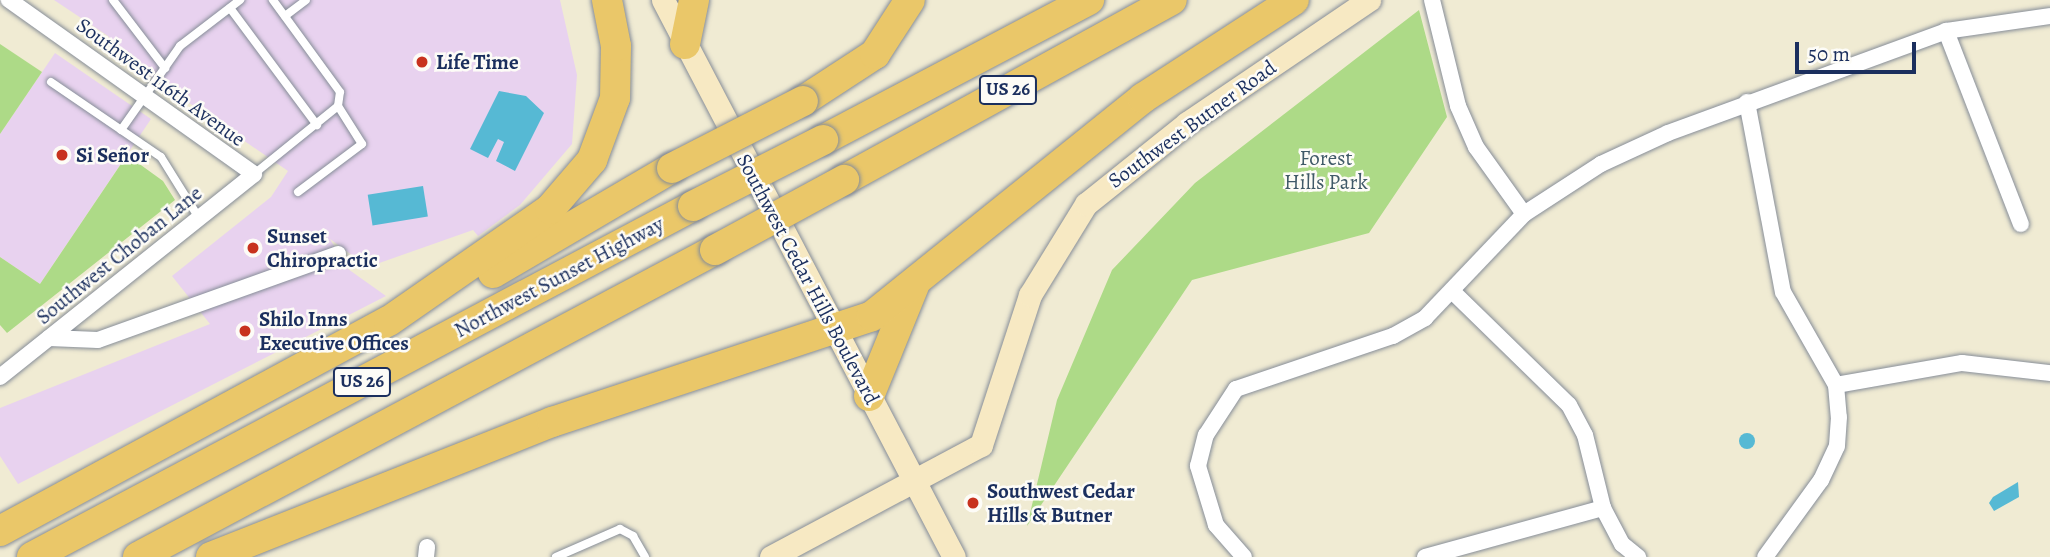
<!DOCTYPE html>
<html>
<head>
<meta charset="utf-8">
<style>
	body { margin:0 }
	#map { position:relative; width:2050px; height:557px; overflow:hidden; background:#f0ebd3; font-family:Alegreya,serif }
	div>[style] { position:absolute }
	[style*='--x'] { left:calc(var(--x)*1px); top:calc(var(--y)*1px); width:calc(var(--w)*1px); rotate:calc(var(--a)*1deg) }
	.built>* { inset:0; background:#e8d2ef }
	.green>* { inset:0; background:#adda87 }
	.water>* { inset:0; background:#56b9d4; transform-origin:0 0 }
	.round { border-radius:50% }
	.roads { filter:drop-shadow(0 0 2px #868d98) drop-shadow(0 0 2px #868d98) }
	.lane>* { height:8px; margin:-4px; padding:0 4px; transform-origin:4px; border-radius:4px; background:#fff }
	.street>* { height:16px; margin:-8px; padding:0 8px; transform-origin:8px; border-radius:8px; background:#fff }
	.secondary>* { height:23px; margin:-11.5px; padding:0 11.5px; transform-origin:11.5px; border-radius:11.5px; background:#f7e9c3 }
	.highway>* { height:30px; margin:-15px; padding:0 15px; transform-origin:15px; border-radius:15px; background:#eac769 }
	.bridges { filter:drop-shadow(0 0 2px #868d98) drop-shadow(0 0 2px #868d98) }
	.highway-bridge>* { height:30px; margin:-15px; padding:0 15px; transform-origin:15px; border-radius:15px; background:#eac769 }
	.dots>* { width:19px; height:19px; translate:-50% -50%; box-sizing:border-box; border:4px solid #fdfcf7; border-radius:50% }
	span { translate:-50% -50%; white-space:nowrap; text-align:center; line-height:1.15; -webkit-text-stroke:5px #fdfcf7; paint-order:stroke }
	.shield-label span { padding:2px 5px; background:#fdfcf7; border:2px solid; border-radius:5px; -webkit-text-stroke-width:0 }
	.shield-label { font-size:19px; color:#1b2f5e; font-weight:700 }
	.poi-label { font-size:21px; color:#1b2f5e; font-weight:700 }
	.left { translate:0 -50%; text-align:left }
	.street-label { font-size:21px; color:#1b2f5e }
	.park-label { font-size:21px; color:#405a68 }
	.scale { position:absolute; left:1795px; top:42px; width:121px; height:32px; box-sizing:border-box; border:4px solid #1b2f5e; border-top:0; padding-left:9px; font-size:21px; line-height:24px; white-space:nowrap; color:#1b2f5e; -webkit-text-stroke:5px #fdfcf7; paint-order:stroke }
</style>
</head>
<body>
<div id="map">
	<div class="built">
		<div style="clip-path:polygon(54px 0,560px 0,577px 75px,572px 144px,520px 205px,478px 236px,473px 230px,368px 267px,330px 239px,348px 269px,386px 296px,18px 484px,0 456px,0 408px,210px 324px,172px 276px,271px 197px,288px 171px,131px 63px,108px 36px)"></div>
		<div style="clip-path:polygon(55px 53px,151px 119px,40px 284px,0 257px,0 134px)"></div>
	</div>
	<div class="green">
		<div style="clip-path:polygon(1419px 10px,1447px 117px,1369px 233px,1192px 280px,1027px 526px,1057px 400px,1112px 270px,1195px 183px)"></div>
		<div style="clip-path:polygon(0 44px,42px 72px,0 134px)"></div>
		<div style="clip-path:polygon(127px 155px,163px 181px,175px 200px,7px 333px,0 325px,0 257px,40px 284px)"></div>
	</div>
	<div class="water">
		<div style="clip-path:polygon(499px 91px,526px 96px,544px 113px,515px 171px,496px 161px,504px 142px,498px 139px,488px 158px,470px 149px)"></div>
		<div style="left:423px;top:186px;width:31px;height:56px;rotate:81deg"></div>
		<div class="round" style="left:1739px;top:433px;width:16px;height:16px"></div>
		<div style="clip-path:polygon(2018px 482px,2019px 497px,1994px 511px,1989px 503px,1993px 497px)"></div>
	</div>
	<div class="roads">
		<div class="lane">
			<div style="--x:113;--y:0;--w:86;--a:52.6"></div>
			<div style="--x:230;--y:8;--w:146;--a:53.4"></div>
			<div style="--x:285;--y:16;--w:26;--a:-37"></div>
			<div style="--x:51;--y:82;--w:133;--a:34.3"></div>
			<div style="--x:161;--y:157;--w:72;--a:58.1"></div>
			<div style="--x:121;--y:130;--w:103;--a:-54.9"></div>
			<div style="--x:180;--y:46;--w:76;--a:-37.5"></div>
			<div style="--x:254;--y:174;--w:108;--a:-39"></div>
			<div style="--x:338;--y:106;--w:14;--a:-82"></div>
			<div style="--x:340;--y:92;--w:114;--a:-126.1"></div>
			<div style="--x:298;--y:192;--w:80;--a:-36.9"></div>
			<div style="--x:362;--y:144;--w:45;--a:-122.3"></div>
			<div style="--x:556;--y:557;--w:70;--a:-23.6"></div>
			<div style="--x:620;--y:529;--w:15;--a:28"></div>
			<div style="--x:633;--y:536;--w:24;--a:60"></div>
		</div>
		<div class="street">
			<div style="--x:1432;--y:0;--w:109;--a:76.2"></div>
			<div style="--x:1458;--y:106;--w:45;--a:66.3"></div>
			<div style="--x:1476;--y:147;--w:82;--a:54.4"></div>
			<div style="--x:1946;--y:31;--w:207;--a:68.8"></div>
			<div style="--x:1747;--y:102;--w:193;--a:79.3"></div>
			<div style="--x:1783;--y:292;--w:107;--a:60.3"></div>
			<div style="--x:1836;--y:385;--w:32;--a:85"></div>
			<div style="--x:1839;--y:417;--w:29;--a:94"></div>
			<div style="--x:1837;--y:446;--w:38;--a:115"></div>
			<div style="--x:1821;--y:480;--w:95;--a:126"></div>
			<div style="--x:1452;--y:291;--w:163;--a:44.3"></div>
			<div style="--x:1569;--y:405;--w:34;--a:62"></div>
			<div style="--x:1585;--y:435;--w:75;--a:76.1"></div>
			<div style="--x:1603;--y:508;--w:41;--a:62.2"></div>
			<div style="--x:1622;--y:544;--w:21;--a:39"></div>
			<div style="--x:49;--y:338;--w:49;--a:2.3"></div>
			<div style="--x:98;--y:340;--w:255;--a:-19.7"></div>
			<div style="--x:0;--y:377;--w:325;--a:-38.6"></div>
			<div style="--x:254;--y:174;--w:301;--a:-144.6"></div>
			<div style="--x:1836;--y:385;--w:128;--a:-9.9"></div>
			<div style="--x:1962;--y:363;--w:89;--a:6.5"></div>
			<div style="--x:426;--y:557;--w:10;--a:-84"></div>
			<div style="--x:1244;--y:557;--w:43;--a:-131.2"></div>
			<div style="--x:1216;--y:525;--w:62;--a:-107"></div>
			<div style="--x:1198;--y:466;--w:32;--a:-76"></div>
			<div style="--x:1206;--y:435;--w:55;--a:-56.9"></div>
			<div style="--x:1236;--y:389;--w:166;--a:-18.7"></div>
			<div style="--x:1393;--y:336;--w:37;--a:-29"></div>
			<div style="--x:1425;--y:318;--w:144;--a:-46.4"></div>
			<div style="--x:1524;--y:214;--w:92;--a:-33"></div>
			<div style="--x:1601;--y:164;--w:74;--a:-24.8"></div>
			<div style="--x:1668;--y:133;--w:296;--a:-20.1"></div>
			<div style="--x:1946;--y:31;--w:105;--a:-8.2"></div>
			<div style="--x:1425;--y:557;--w:185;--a:-15.4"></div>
		</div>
		<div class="secondary">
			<div style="--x:663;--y:0;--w:628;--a:62.42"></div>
			<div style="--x:771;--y:557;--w:238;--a:-28.1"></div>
			<div style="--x:981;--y:445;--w:158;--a:-71.9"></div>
			<div style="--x:1030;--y:295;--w:107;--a:-58.4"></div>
			<div style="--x:1086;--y:204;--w:129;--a:-38.7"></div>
			<div style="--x:1187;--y:123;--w:220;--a:-34.1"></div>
		</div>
		<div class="highway">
			<div style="--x:685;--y:44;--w:45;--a:-78.4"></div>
			<div style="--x:803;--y:101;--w:86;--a:-33.1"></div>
			<div style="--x:875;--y:54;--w:64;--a:-57.1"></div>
			<div style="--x:823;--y:140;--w:301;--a:-27.8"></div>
			<div style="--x:844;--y:180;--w:374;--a:-28.8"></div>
			<div style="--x:493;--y:273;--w:208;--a:-30.4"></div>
			<div style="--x:869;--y:396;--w:119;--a:-67.8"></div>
			<div style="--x:0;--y:531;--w:442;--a:-28.4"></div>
			<div style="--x:389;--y:321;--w:196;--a:-34.8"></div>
			<div style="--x:550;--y:209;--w:65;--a:-49.4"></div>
			<div style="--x:592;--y:160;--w:66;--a:-69.6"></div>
			<div style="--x:615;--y:98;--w:52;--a:-88.9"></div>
			<div style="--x:616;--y:46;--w:47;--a:-101.1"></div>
			<div style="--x:32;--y:557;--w:748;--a:-27.97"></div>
			<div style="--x:138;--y:557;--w:654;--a:-28.02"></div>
			<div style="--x:211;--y:557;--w:367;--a:-21.6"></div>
			<div style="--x:552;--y:422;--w:337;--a:-18.3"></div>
			<div style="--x:872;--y:316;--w:348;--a:-38.8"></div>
			<div style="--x:1143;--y:98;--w:180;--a:-33"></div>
		</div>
	</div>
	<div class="bridges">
		<div class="highway-bridge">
			<div style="--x:672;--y:168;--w:147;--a:-27.1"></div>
			<div style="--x:693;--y:206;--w:146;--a:-26.9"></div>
			<div style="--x:715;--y:250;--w:147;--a:-28.5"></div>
		</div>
	</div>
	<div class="dots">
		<div style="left:422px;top:62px;background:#c8321e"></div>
		<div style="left:62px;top:155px;background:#c8321e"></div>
		<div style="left:253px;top:248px;background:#c8321e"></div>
		<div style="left:245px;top:331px;background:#c8321e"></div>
		<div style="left:973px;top:503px;background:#c8321e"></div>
	</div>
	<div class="shield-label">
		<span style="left:1008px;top:90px">US 26</span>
		<span style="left:362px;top:382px">US 26</span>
	</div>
	<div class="poi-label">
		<span class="left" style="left:436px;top:62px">Life Time</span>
		<span class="left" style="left:76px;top:155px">Si Señor</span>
		<span class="left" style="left:267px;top:248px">Sunset<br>Chiropractic</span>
		<span class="left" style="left:259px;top:331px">Shilo Inns<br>Executive Offices</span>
		<span class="left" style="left:987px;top:503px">Southwest Cedar<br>Hills &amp; Butner</span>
	</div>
	<div class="street-label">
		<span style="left:161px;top:82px;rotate:36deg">Southwest 116th Avenue</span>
		<span style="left:1192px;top:124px;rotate:-36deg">Southwest Butner Road</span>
		<span style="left:119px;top:255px;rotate:-39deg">Southwest Choban Lane</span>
		<span style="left:559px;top:277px;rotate:-28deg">Northwest Sunset Highway</span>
		<span style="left:808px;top:279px;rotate:62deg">Southwest Cedar Hills Boulevard</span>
	</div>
	<div class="park-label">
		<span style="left:1326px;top:170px">Forest<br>Hills Park</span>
	</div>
	<div class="scale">50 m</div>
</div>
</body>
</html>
